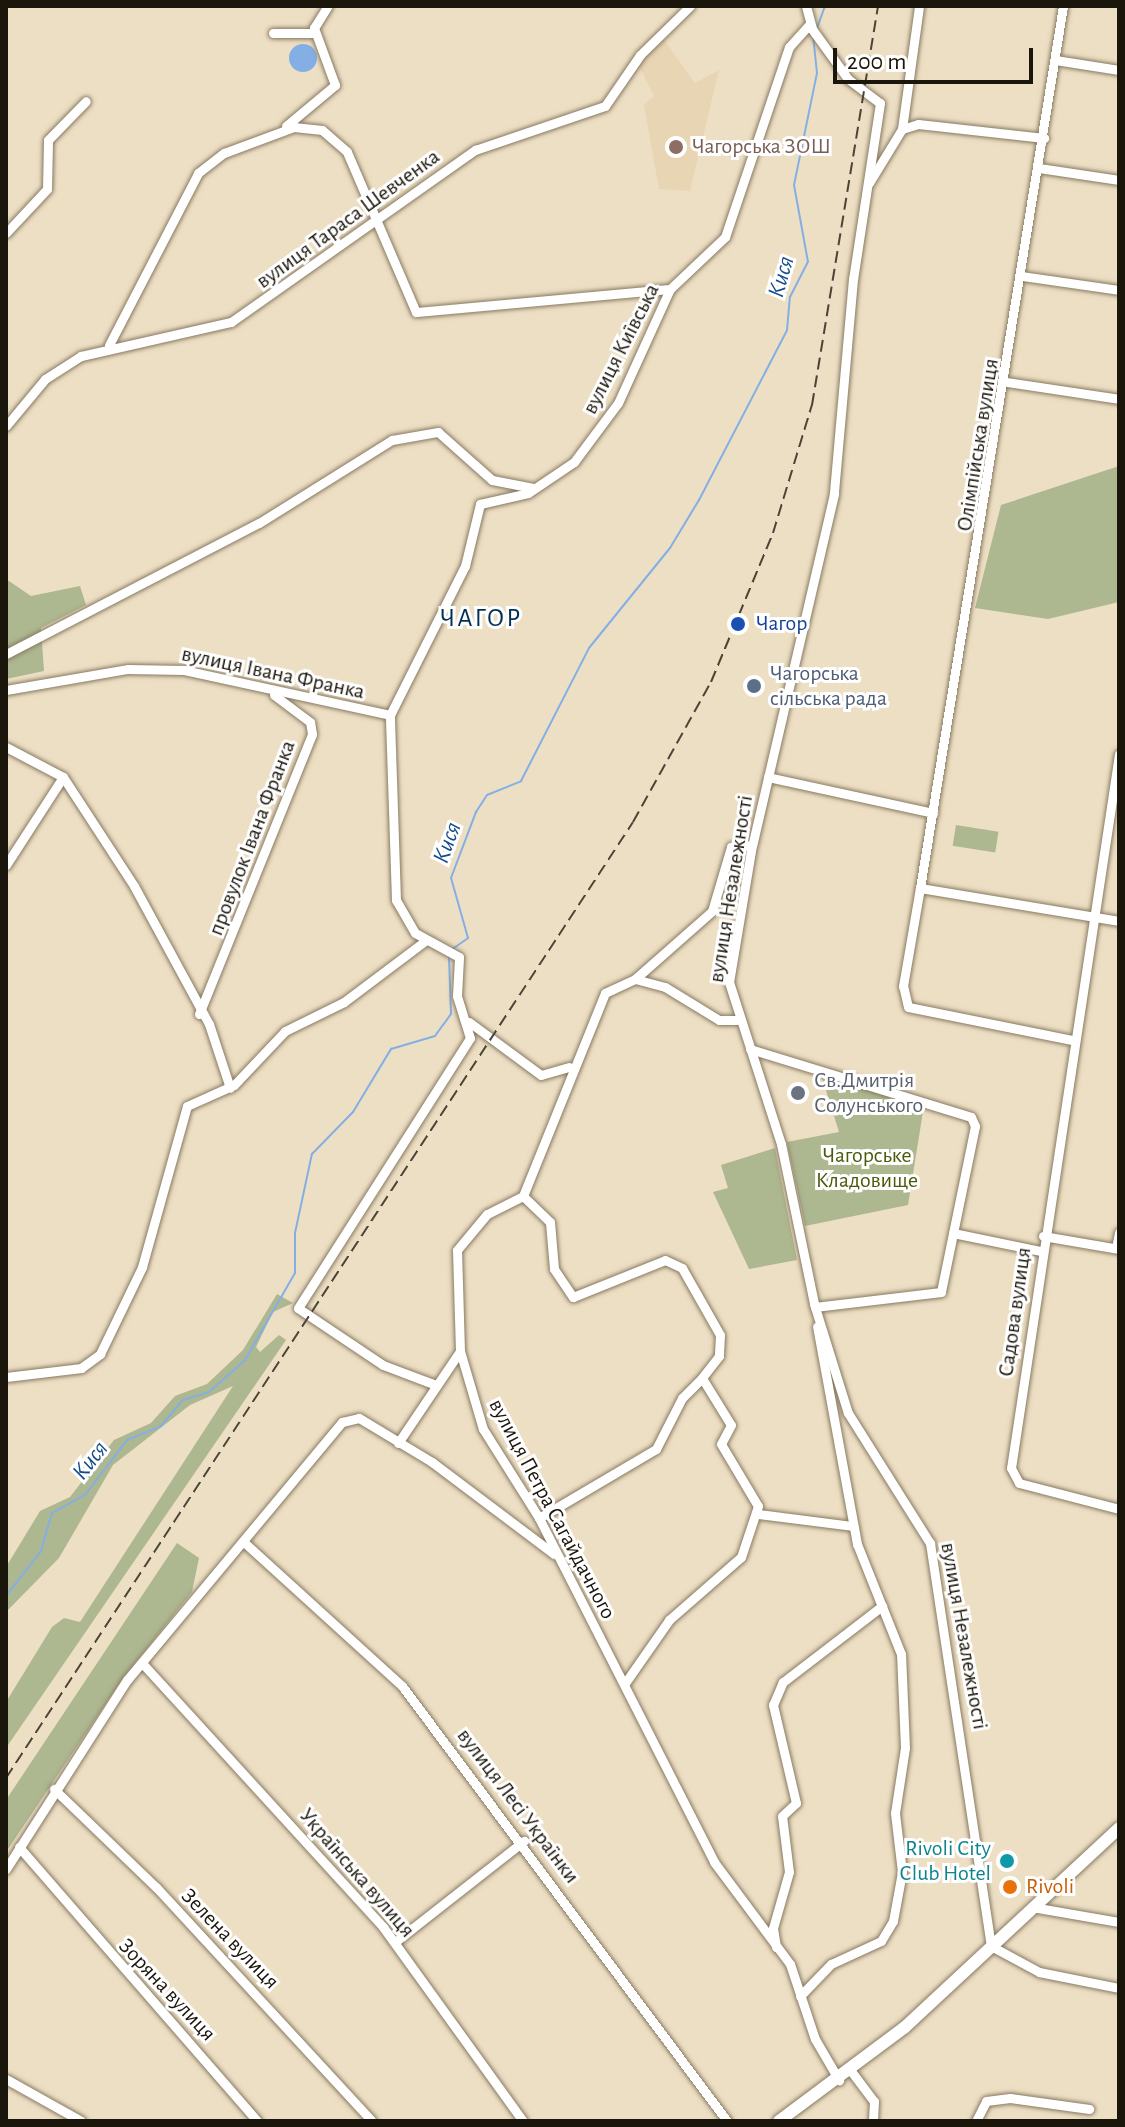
<!DOCTYPE html>
<html>
<head>
<meta charset="utf-8">
<style>
	body { margin:0 }
	#map { position:relative; width:1125px; height:2127px; overflow:hidden; background:#eddfc4; font-family:"Alegreya Sans",sans-serif }
	div>[style] { position:absolute }
	[style*='--x'] { left:calc(var(--x)*1px); top:calc(var(--y)*1px); width:calc(var(--w)*1px); rotate:calc(var(--a)*1deg) }
	.built>* { inset:0; background:#e8d5b4 }
	.green>* { inset:0; background:#adb790; transform-origin:0 0 }
	.water>* { inset:0; background:#84afe5 }
	.round { border-radius:50% }
	.stream>* { height:2px; margin:-1px; padding:0 1px; transform-origin:1px; border-radius:1px; background:#84afe5 }
	.roads { filter:drop-shadow(0 0 2px #887a62) drop-shadow(0 0 2px #887a62) }
	.minor>* { height:9px; margin:-4.5px; padding:0 4.5px; transform-origin:4.5px; border-radius:4.5px; background:#fff }
	.major>* { height:12px; margin:-6px; padding:0 6px; transform-origin:6px; border-radius:6px; background:#fff }
	.rail>* { height:2px; margin-top:-1px; transform-origin:0; background:repeating-linear-gradient(90deg,#4b4436 0 12px,transparent 0 18px) }
	.dots>* { width:22px; height:22px; translate:-50% -50%; box-sizing:border-box; border:4px solid #fff; border-radius:50% }
	span { translate:-50% -50%; white-space:nowrap; text-align:center; line-height:1.15; -webkit-text-stroke:6px #fff; paint-order:stroke }
	.education-label { font-size:22px; color:#785e54 }
	.left { translate:0 -50%; text-align:left }
	.street-label { font-size:22px; color:#1b160c }
	.transit-label { font-size:22px; color:#164399 }
	.service-label { font-size:22px; color:#4e5e75 }
	.worship-label { font-size:22px; color:#5b616d }
	.park-label { font-size:22px; color:#4c5a0e }
	.culture-label { font-size:22px; color:#0d838f }
	.right { translate:-100% -50%; text-align:right }
	.food-label { font-size:22px; color:#c56008 }
	.water-label { font-size:24px; color:#134c8d; font-style:italic }
	.quarter-label { font-size:26px; color:#003154; letter-spacing:2px }
	.frame { position:absolute; inset:0; border:8px solid #1b160c; pointer-events:none }
	.scale { position:absolute; left:833px; top:48px; width:200px; height:36px; box-sizing:border-box; border:4px solid #1b160c; border-top:0; padding-left:10px; font-size:24px; line-height:28px; white-space:nowrap; color:#1b160c; -webkit-text-stroke:6px #fff; paint-order:stroke }
</style>
</head>
<body>
<div id="map">
	<div class="built">
		<div style="clip-path:polygon(662px 37px,695px 83px,719px 70px,690px 191px,659px 189px,644px 105px,654px 96px,637px 62px)"></div>
	</div>
	<div class="green">
		<div style="clip-path:polygon(1119px 466px,1119px 602px,1048px 619px,975px 608px,1001px 505px)"></div>
		<div style="clip-path:polygon(6px 579px,31px 596px,80px 586px,86px 605px,41px 628px,44px 671px,6px 679px)"></div>
		<div style="left:956px;top:825px;width:43px;height:21px;rotate:9deg"></div>
		<div style="clip-path:polygon(819px 1068px,925px 1099px,908px 1205px,805px 1226px,787px 1142px,839px 1132px)"></div>
		<div style="clip-path:polygon(775px 1148px,797px 1260px,749px 1269px,713px 1192px,728px 1188px,721px 1165px)"></div>
		<div style="clip-path:polygon(277px 1294px,293px 1303px,273px 1312px,256px 1347px,260px 1352px,279px 1335px,286px 1340px,6px 1748px,6px 1702px,52px 1627px,64px 1618px,80px 1622px,233px 1386px,190px 1405px,113px 1465px,59px 1558px,6px 1612px,6px 1567px,40px 1511px,70px 1497px,114px 1440px,151px 1423px,175px 1396px,207px 1384px,243px 1350px)"></div>
		<div style="clip-path:polygon(177px 1543px,199px 1558px,192px 1592px,123px 1678px,6px 1852px,6px 1800px)"></div>
	</div>
	<div class="water">
		<div class="round" style="left:289px;top:44px;width:28px;height:28px"></div>
	</div>
	<div class="stream">
		<div style="--x:817;--y:28;--w:23;--a:-70"></div>
		<div style="--x:451;--y:950;--w:21;--a:-35"></div>
		<div style="--x:468;--y:938;--w:62;--a:-105.8"></div>
		<div style="--x:451;--y:878;--w:71;--a:-69.3"></div>
		<div style="--x:476;--y:812;--w:20;--a:-57"></div>
		<div style="--x:487;--y:795;--w:37;--a:-22"></div>
		<div style="--x:521;--y:781;--w:149;--a:-62.9"></div>
		<div style="--x:589;--y:648;--w:129;--a:-51"></div>
		<div style="--x:670;--y:548;--w:56;--a:-58.9"></div>
		<div style="--x:699;--y:500;--w:191;--a:-62.6"></div>
		<div style="--x:787;--y:330;--w:33;--a:-85"></div>
		<div style="--x:790;--y:297;--w:39;--a:-63"></div>
		<div style="--x:808;--y:262;--w:78;--a:-100.3"></div>
		<div style="--x:794;--y:185;--w:114;--a:-78.4"></div>
		<div style="--x:817;--y:73;--w:36;--a:-96"></div>
		<div style="--x:6;--y:1596;--w:57;--a:-52.1"></div>
		<div style="--x:41;--y:1551;--w:40;--a:-74"></div>
		<div style="--x:52;--y:1513;--w:38;--a:-29"></div>
		<div style="--x:85;--y:1495;--w:69;--a:-52.6"></div>
		<div style="--x:127;--y:1440;--w:37;--a:-22"></div>
		<div style="--x:161;--y:1426;--w:34;--a:-50"></div>
		<div style="--x:183;--y:1400;--w:27;--a:-17"></div>
		<div style="--x:209;--y:1392;--w:48;--a:-41.6"></div>
		<div style="--x:245;--y:1360;--w:100;--a:-60.1"></div>
		<div style="--x:295;--y:1273;--w:40;--a:-90"></div>
		<div style="--x:295;--y:1233;--w:81;--a:-77.9"></div>
		<div style="--x:312;--y:1154;--w:59;--a:-45.7"></div>
		<div style="--x:353;--y:1112;--w:74;--a:-58.9"></div>
		<div style="--x:391;--y:1049;--w:46;--a:-16.5"></div>
		<div style="--x:435;--y:1036;--w:27;--a:-54"></div>
		<div style="--x:451;--y:1014;--w:58;--a:-92"></div>
	</div>
	<div class="roads">
		<div class="minor">
			<div style="--x:806;--y:6;--w:24;--a:75"></div>
			<div style="--x:812;--y:29;--w:62;--a:54.2"></div>
			<div style="--x:848;--y:79;--w:40;--a:37"></div>
			<div style="--x:880;--y:103;--w:178;--a:98.7"></div>
			<div style="--x:853;--y:279;--w:216;--a:95.1"></div>
			<div style="--x:834;--y:494;--w:360;--a:103.1"></div>
			<div style="--x:752;--y:845;--w:139;--a:99.5"></div>
			<div style="--x:729;--y:982;--w:170;--a:72.2"></div>
			<div style="--x:781;--y:1144;--w:163;--a:78.3"></div>
			<div style="--x:814;--y:1304;--w:114;--a:72.7"></div>
			<div style="--x:848;--y:1413;--w:154;--a:57.8"></div>
			<div style="--x:930;--y:1543;--w:408;--a:81.4"></div>
			<div style="--x:991;--y:1946;--w:55;--a:28.4"></div>
			<div style="--x:1039;--y:1972;--w:82;--a:11.3"></div>
			<div style="--x:273;--y:33;--w:42;--a:0"></div>
			<div style="--x:1055;--y:60;--w:65;--a:8.9"></div>
			<div style="--x:286;--y:126;--w:64;--a:-39.9"></div>
			<div style="--x:335;--y:85;--w:61;--a:-110.2"></div>
			<div style="--x:314;--y:28;--w:26;--a:-58"></div>
			<div style="--x:902;--y:129;--w:17;--a:-17"></div>
			<div style="--x:918;--y:124;--w:127;--a:6.3"></div>
			<div style="--x:1039;--y:168;--w:81;--a:8.5"></div>
			<div style="--x:869;--y:183;--w:63;--a:-58.6"></div>
			<div style="--x:902;--y:129;--w:124;--a:-82.1"></div>
			<div style="--x:6;--y:233;--w:60;--a:-47"></div>
			<div style="--x:47;--y:189;--w:49;--a:-88.8"></div>
			<div style="--x:48;--y:140;--w:54;--a:-45.7"></div>
			<div style="--x:1022;--y:276;--w:98;--a:8.2"></div>
			<div style="--x:109;--y:345;--w:194;--a:-62.6"></div>
			<div style="--x:198;--y:173;--w:33;--a:-38"></div>
			<div style="--x:224;--y:153;--w:75;--a:-20.4"></div>
			<div style="--x:294;--y:127;--w:28;--a:6"></div>
			<div style="--x:322;--y:130;--w:33;--a:41"></div>
			<div style="--x:347;--y:152;--w:174;--a:66.7"></div>
			<div style="--x:416;--y:312;--w:255;--a:-5.2"></div>
			<div style="--x:1007;--y:382;--w:113;--a:8.6"></div>
			<div style="--x:6;--y:426;--w:61;--a:-50.3"></div>
			<div style="--x:45;--y:379;--w:43;--a:-32.6"></div>
			<div style="--x:81;--y:356;--w:154;--a:-12.8"></div>
			<div style="--x:231;--y:322;--w:299;--a:-35.2"></div>
			<div style="--x:475;--y:150;--w:137;--a:-18.7"></div>
			<div style="--x:605;--y:106;--w:62;--a:-55.5"></div>
			<div style="--x:640;--y:55;--w:70;--a:-44.4"></div>
			<div style="--x:6;--y:654;--w:285;--a:-27.4"></div>
			<div style="--x:259;--y:523;--w:157;--a:-32"></div>
			<div style="--x:392;--y:440;--w:47;--a:-9.9"></div>
			<div style="--x:438;--y:432;--w:72;--a:41.6"></div>
			<div style="--x:492;--y:480;--w:42;--a:11"></div>
			<div style="--x:6;--y:690;--w:124;--a:-9.8"></div>
			<div style="--x:128;--y:669;--w:56;--a:1"></div>
			<div style="--x:184;--y:670;--w:211;--a:12.3"></div>
			<div style="--x:6;--y:747;--w:64;--a:27.8"></div>
			<div style="--x:63;--y:777;--w:130;--a:56.9"></div>
			<div style="--x:134;--y:886;--w:157;--a:61.5"></div>
			<div style="--x:209;--y:1024;--w:67;--a:71.8"></div>
			<div style="--x:1119;--y:754;--w:722;--a:98.6"></div>
			<div style="--x:1011;--y:1468;--w:17;--a:62"></div>
			<div style="--x:1019;--y:1483;--w:103;--a:14.6"></div>
			<div style="--x:768;--y:777;--w:169;--a:12.3"></div>
			<div style="--x:6;--y:865;--w:105;--a:-57.1"></div>
			<div style="--x:920;--y:888;--w:894;--a:-80.79"></div>
			<div style="--x:635;--y:979;--w:103;--a:-41.4"></div>
			<div style="--x:712;--y:911;--w:67;--a:-73.5"></div>
			<div style="--x:731;--y:847;--w:21;--a:-5"></div>
			<div style="--x:199;--y:1014;--w:302;--a:-68"></div>
			<div style="--x:312;--y:734;--w:12;--a:-99"></div>
			<div style="--x:310;--y:722;--w:45;--a:-143.1"></div>
			<div style="--x:736;--y:1020;--w:17;--a:180"></div>
			<div style="--x:719;--y:1020;--w:63;--a:-148.6"></div>
			<div style="--x:665;--y:987;--w:31;--a:-165"></div>
			<div style="--x:635;--y:979;--w:33;--a:155"></div>
			<div style="--x:605;--y:993;--w:219;--a:112"></div>
			<div style="--x:523;--y:1196;--w:40;--a:153.4"></div>
			<div style="--x:487;--y:1214;--w:47;--a:129.8"></div>
			<div style="--x:457;--y:1250;--w:101;--a:88.3"></div>
			<div style="--x:460;--y:1351;--w:81;--a:73.6"></div>
			<div style="--x:483;--y:1429;--w:105;--a:57.8"></div>
			<div style="--x:539;--y:1518;--w:386;--a:63"></div>
			<div style="--x:714;--y:1862;--w:127;--a:53.3"></div>
			<div style="--x:790;--y:1964;--w:79;--a:71.6"></div>
			<div style="--x:815;--y:2039;--w:48;--a:59.7"></div>
			<div style="--x:469;--y:1022;--w:89;--a:36.4"></div>
			<div style="--x:541;--y:1075;--w:29;--a:-16"></div>
			<div style="--x:1072;--y:1040;--w:167;--a:-168.6"></div>
			<div style="--x:908;--y:1007;--w:22;--a:-103"></div>
			<div style="--x:903;--y:986;--w:99;--a:-80.2"></div>
			<div style="--x:920;--y:888;--w:202;--a:9.4"></div>
			<div style="--x:750;--y:1049;--w:231;--a:17.1"></div>
			<div style="--x:971;--y:1117;--w:10;--a:66"></div>
			<div style="--x:975;--y:1126;--w:169;--a:101.6"></div>
			<div style="--x:941;--y:1292;--w:127;--a:173.2"></div>
			<div style="--x:523;--y:1196;--w:37;--a:44"></div>
			<div style="--x:550;--y:1222;--w:47;--a:85.1"></div>
			<div style="--x:554;--y:1269;--w:34;--a:56"></div>
			<div style="--x:573;--y:1297;--w:99;--a:-21.9"></div>
			<div style="--x:665;--y:1260;--w:19;--a:25"></div>
			<div style="--x:682;--y:1268;--w:77;--a:60.4"></div>
			<div style="--x:720;--y:1335;--w:21;--a:93"></div>
			<div style="--x:719;--y:1356;--w:28;--a:128"></div>
			<div style="--x:702;--y:1378;--w:55;--a:58.3"></div>
			<div style="--x:731;--y:1425;--w:21;--a:118"></div>
			<div style="--x:721;--y:1444;--w:72;--a:59.2"></div>
			<div style="--x:758;--y:1506;--w:54;--a:108.4"></div>
			<div style="--x:741;--y:1557;--w:96;--a:138.8"></div>
			<div style="--x:669;--y:1620;--w:77;--a:124.9"></div>
			<div style="--x:953;--y:1233;--w:90;--a:11.6"></div>
			<div style="--x:1043;--y:1236;--w:77;--a:9.7"></div>
			<div style="--x:1116;--y:1248;--w:16;--a:-79"></div>
			<div style="--x:6;--y:1377;--w:76;--a:-6.8"></div>
			<div style="--x:81;--y:1368;--w:24;--a:-36"></div>
			<div style="--x:100;--y:1354;--w:97;--a:-64.2"></div>
			<div style="--x:142;--y:1267;--w:167;--a:-74.4"></div>
			<div style="--x:187;--y:1106;--w:51;--a:-24.1"></div>
			<div style="--x:234;--y:1085;--w:74;--a:-46.6"></div>
			<div style="--x:285;--y:1031;--w:66;--a:-26.2"></div>
			<div style="--x:344;--y:1002;--w:101;--a:-37"></div>
			<div style="--x:436;--y:1385;--w:57;--a:-159.3"></div>
			<div style="--x:383;--y:1365;--w:102;--a:-146.2"></div>
			<div style="--x:298;--y:1308;--w:320;--a:-57.5"></div>
			<div style="--x:470;--y:1038;--w:44;--a:-107.2"></div>
			<div style="--x:457;--y:996;--w:39;--a:-87"></div>
			<div style="--x:459;--y:957;--w:50;--a:-151.4"></div>
			<div style="--x:415;--y:933;--w:38;--a:-120"></div>
			<div style="--x:396;--y:900;--w:185;--a:-91.9"></div>
			<div style="--x:390;--y:715;--w:167;--a:-63.3"></div>
			<div style="--x:465;--y:566;--w:64;--a:-76.4"></div>
			<div style="--x:480;--y:504;--w:49;--a:-12.9"></div>
			<div style="--x:528;--y:493;--w:55;--a:-34"></div>
			<div style="--x:574;--y:462;--w:74;--a:-53.3"></div>
			<div style="--x:618;--y:403;--w:125;--a:-65.5"></div>
			<div style="--x:670;--y:289;--w:76;--a:-43.4"></div>
			<div style="--x:725;--y:237;--w:200;--a:-71.4"></div>
			<div style="--x:789;--y:47;--w:31;--a:-48"></div>
			<div style="--x:398;--y:1443;--w:111;--a:-56"></div>
			<div style="--x:759;--y:1514;--w:95;--a:7.3"></div>
			<div style="--x:539;--y:1518;--w:136;--a:-30.5"></div>
			<div style="--x:656;--y:1449;--w:57;--a:-63"></div>
			<div style="--x:682;--y:1398;--w:28;--a:-45"></div>
			<div style="--x:246;--y:1544;--w:211;--a:42.3"></div>
			<div style="--x:402;--y:1686;--w:543;--a:53.24"></div>
			<div style="--x:143;--y:1664;--w:356;--a:47.6"></div>
			<div style="--x:383;--y:1927;--w:239;--a:54.2"></div>
			<div style="--x:54;--y:1789;--w:141;--a:43.9"></div>
			<div style="--x:156;--y:1887;--w:318;--a:47.3"></div>
			<div style="--x:19;--y:1847;--w:363;--a:49"></div>
			<div style="--x:6;--y:1869;--w:224;--a:-57.4"></div>
			<div style="--x:127;--y:1680;--w:336;--a:-50.2"></div>
			<div style="--x:342;--y:1422;--w:17;--a:-13"></div>
			<div style="--x:359;--y:1418;--w:85;--a:31.1"></div>
			<div style="--x:432;--y:1462;--w:153;--a:37"></div>
			<div style="--x:1032;--y:1907;--w:88;--a:9.8"></div>
			<div style="--x:395;--y:1942;--w:164;--a:-38.1"></div>
			<div style="--x:776;--y:1947;--w:19;--a:-99"></div>
			<div style="--x:773;--y:1928;--w:58;--a:-74.1"></div>
			<div style="--x:789;--y:1872;--w:56;--a:-97.1"></div>
			<div style="--x:782;--y:1816;--w:19;--a:-43"></div>
			<div style="--x:796;--y:1803;--w:101;--a:-103.2"></div>
			<div style="--x:773;--y:1705;--w:25;--a:-67"></div>
			<div style="--x:783;--y:1682;--w:125;--a:-37.5"></div>
			<div style="--x:800;--y:1996;--w:45;--a:-45.9"></div>
			<div style="--x:831;--y:1964;--w:55;--a:-24.7"></div>
			<div style="--x:881;--y:1941;--w:23;--a:-59"></div>
			<div style="--x:893;--y:1921;--w:50;--a:-79.6"></div>
			<div style="--x:902;--y:1872;--w:59;--a:-96.8"></div>
			<div style="--x:895;--y:1813;--w:66;--a:-81.3"></div>
			<div style="--x:905;--y:1748;--w:94;--a:-92.4"></div>
			<div style="--x:901;--y:1654;--w:118;--a:-111.8"></div>
			<div style="--x:857;--y:1544;--w:221;--a:-100.4"></div>
			<div style="--x:851;--y:2071;--w:38;--a:53"></div>
			<div style="--x:874;--y:2101;--w:20;--a:93"></div>
			<div style="--x:6;--y:2079;--w:86;--a:29.2"></div>
			<div style="--x:976;--y:2121;--w:22;--a:-63"></div>
			<div style="--x:986;--y:2101;--w:24;--a:-7"></div>
			<div style="--x:1010;--y:2098;--w:80;--a:7.9"></div>
		</div>
		<div class="major">
			<div style="--x:779;--y:2121;--w:157;--a:-36.7"></div>
			<div style="--x:905;--y:2027;--w:292;--a:-42.9"></div>
		</div>
	</div>
	<div class="rail">
		<div style="--x:6;--y:1778;--w:1143;--a:-56.74"></div>
		<div style="--x:633;--y:822;--w:160;--a:-60.9"></div>
		<div style="--x:711;--y:682;--w:161;--a:-67.4"></div>
		<div style="--x:773;--y:533;--w:134;--a:-73.1"></div>
		<div style="--x:812;--y:405;--w:404;--a:-80.6"></div>
	</div>
	<div class="dots">
		<div style="left:676px;top:147px;background:#8d6e63"></div>
		<div style="left:738px;top:624px;background:#1a4fb4"></div>
		<div style="left:754px;top:686px;background:#5c6f8a"></div>
		<div style="left:798px;top:1093px;background:#6b7280"></div>
		<div style="left:1007px;top:1861px;background:#0f9aa8"></div>
		<div style="left:1010px;top:1887px;background:#e8710a"></div>
	</div>
	<div class="education-label">
		<span class="left" style="left:692px;top:147px">Чагорська ЗОШ</span>
	</div>
	<div class="street-label">
		<span style="left:348px;top:219px;rotate:-36deg">вулиця Тараса Шевченка</span>
		<span style="left:621px;top:349px;rotate:-63deg">вулиця Київська</span>
		<span style="left:978px;top:445px;rotate:-81deg">Олімпійська вулиця</span>
		<span style="left:273px;top:673px;rotate:12deg">вулиця Івана Франка</span>
		<span style="left:252px;top:838px;rotate:-69deg">провулок Івана Франка</span>
		<span style="left:731px;top:889px;rotate:-81deg">вулиця Незалежності</span>
		<span style="left:1015px;top:1312px;rotate:-82deg">Садова вулиця</span>
		<span style="left:552px;top:1509px;rotate:62deg">вулиця Петра Сагайдачного</span>
		<span style="left:964px;top:1636px;rotate:80deg">вулиця Незалежності</span>
		<span style="left:518px;top:1806px;rotate:53deg">вулиця Лесі Українки</span>
		<span style="left:357px;top:1873px;rotate:49deg">Українська вулиця</span>
		<span style="left:230px;top:1939px;rotate:46deg">Зелена вулиця</span>
		<span style="left:167px;top:1990px;rotate:47deg">Зоряна вулиця</span>
	</div>
	<div class="transit-label">
		<span class="left" style="left:756px;top:624px">Чагор</span>
	</div>
	<div class="service-label">
		<span class="left" style="left:770px;top:686px">Чагорська<br>сільська рада</span>
	</div>
	<div class="worship-label">
		<span class="left" style="left:814px;top:1093px">Св.Дмитрія<br>Солунського</span>
	</div>
	<div class="park-label">
		<span style="left:867px;top:1168px">Чагорське<br>Кладовище</span>
	</div>
	<div class="culture-label">
		<span class="right" style="left:991px;top:1861px">Rivoli Сity<br>Сlub Hotel</span>
	</div>
	<div class="food-label">
		<span class="left" style="left:1026px;top:1887px">Rivoli</span>
	</div>
	<div class="water-label">
		<span style="left:782px;top:277px;rotate:-74deg">Кися</span>
		<span style="left:448px;top:843px;rotate:-70deg">Кися</span>
		<span style="left:91px;top:1461px;rotate:-52deg">Кися</span>
	</div>
	<div class="quarter-label">
		<span style="left:481px;top:619px">ЧАГОР</span>
	</div>
	<div class="frame"></div>
	<div class="scale">200 m</div>
</div>
</body>
</html>
